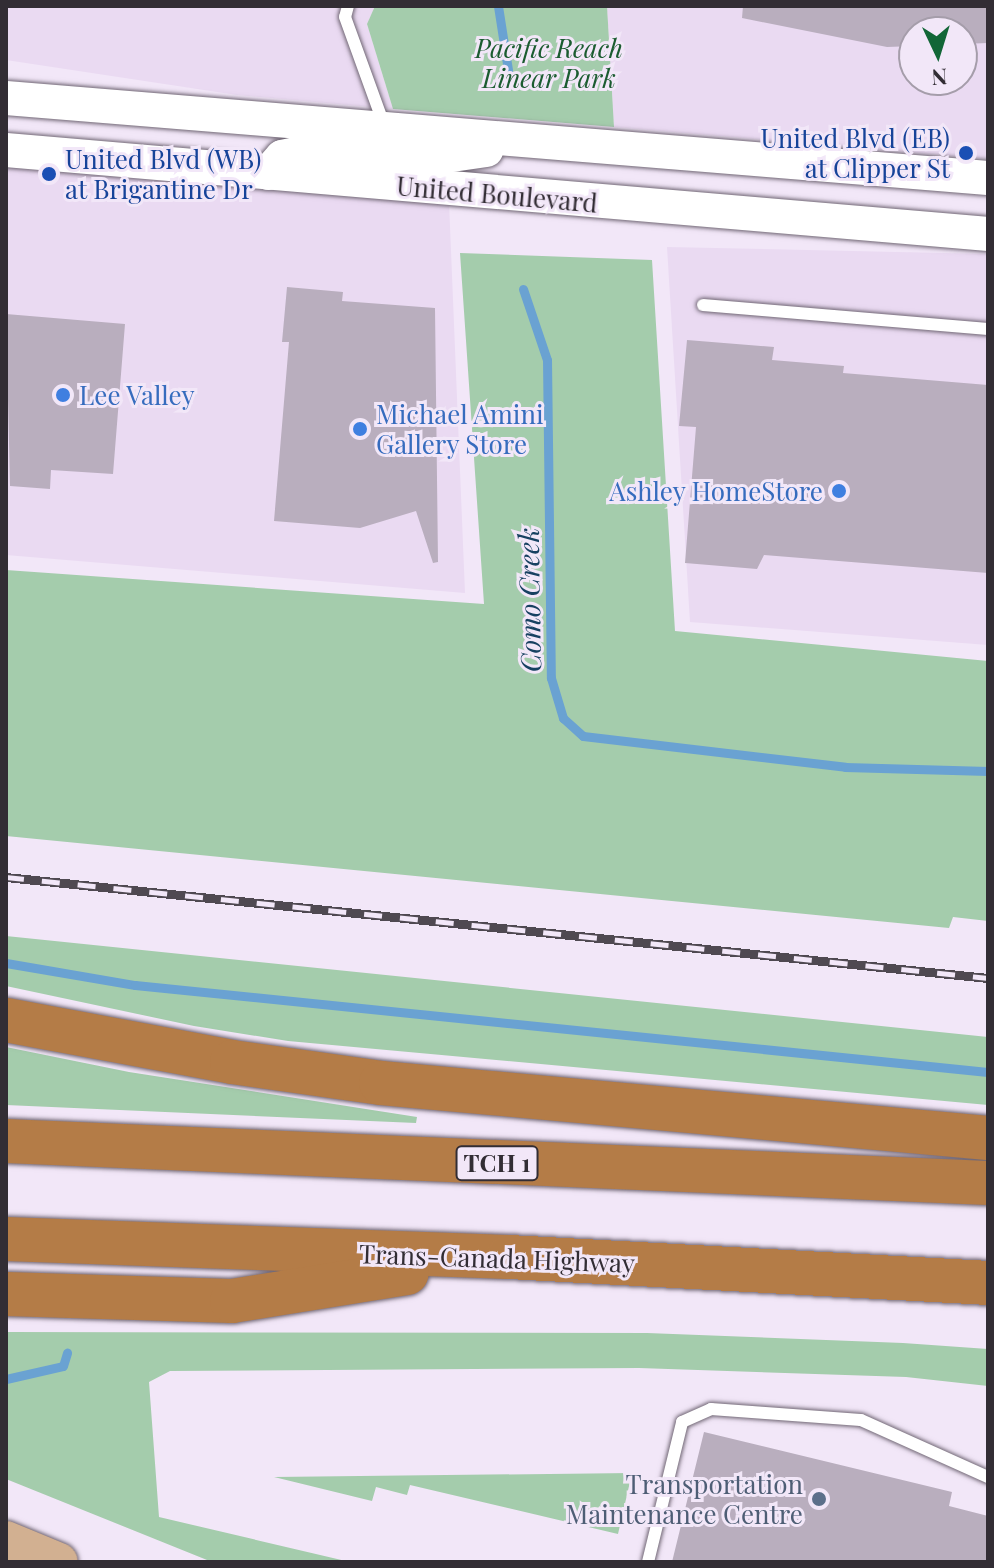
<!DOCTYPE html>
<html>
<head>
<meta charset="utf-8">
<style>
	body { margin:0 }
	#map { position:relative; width:994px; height:1568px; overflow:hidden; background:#f2e7f8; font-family:"Playfair Display",serif }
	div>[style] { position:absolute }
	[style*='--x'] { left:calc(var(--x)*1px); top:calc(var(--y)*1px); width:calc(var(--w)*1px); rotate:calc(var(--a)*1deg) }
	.built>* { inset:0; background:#eadaf2 }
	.green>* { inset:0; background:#a4ccac }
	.stream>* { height:9px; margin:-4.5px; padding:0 4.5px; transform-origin:4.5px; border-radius:4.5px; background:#6aa2d2 }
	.building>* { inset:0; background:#b9aebe }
	.roads { filter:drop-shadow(0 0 2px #716775) drop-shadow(0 0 2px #716775) }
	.lane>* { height:12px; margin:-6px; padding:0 6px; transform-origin:6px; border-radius:6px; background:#fff }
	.secondary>* { height:34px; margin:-17px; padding:0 17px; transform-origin:17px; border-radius:17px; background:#fff }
	.primary>* { height:38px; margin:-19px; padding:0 19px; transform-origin:19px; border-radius:19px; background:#d2b091 }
	.highway>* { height:44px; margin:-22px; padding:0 22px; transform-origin:22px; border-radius:22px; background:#b47c47 }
	.rail>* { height:9px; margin-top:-4.5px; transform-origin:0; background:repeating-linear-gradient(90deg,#f2e7f8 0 18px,#4f4951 0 36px); box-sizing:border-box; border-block:2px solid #4f4951 }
	.dots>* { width:22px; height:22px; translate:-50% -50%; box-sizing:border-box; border:4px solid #f2e7f8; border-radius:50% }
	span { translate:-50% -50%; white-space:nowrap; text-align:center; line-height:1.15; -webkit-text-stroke:6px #f2e7f8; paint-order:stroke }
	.shield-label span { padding:2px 6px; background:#f2e7f8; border:2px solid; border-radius:6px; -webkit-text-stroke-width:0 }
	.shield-label { font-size:24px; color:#322d34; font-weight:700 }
	.park-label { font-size:26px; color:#1b5c30; font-style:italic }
	.transit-label { font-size:26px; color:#164399 }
	.right { translate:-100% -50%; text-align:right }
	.left { translate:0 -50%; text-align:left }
	.street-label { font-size:26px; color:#322d34 }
	.shop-label { font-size:26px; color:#366cbe }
	.service-label { font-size:26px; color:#4e5e75 }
	.water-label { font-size:28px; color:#174161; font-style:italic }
	.frame { position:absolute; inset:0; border:8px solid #322d34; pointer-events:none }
	.north { position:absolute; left:898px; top:16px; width:80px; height:80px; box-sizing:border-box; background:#f2e7f8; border:2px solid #a59daa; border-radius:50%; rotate:176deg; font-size:22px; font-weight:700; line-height:32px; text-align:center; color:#322d34 }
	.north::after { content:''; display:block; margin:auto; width:28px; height:36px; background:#126637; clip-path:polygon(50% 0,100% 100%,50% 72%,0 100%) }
</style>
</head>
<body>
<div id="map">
	<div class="built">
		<div style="clip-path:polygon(6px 6px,375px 6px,367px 24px,393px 109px,237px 95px,6px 60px)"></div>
		<div style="clip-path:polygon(evenodd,607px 6px,988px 6px,988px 159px,614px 127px,607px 6px,914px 32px,962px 32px,962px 80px,914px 80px,914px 32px)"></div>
		<div style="clip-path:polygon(6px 166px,449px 202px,465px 593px,6px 555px)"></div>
		<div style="clip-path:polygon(667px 247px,988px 254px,988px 645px,690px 622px)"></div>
	</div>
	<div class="green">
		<div style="clip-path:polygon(375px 6px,607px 6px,614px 127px,393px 109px,367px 24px)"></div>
		<div style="clip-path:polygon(460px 253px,652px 260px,675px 631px,988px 661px,988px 921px,953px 917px,949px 928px,6px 836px,6px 570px,484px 604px)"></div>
		<div style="clip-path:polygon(6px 936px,988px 1037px,988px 1105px,288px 1041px,194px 1026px,6px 986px)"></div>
		<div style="clip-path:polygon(6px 1047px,129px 1072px,417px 1117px,416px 1123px,6px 1105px)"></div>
		<div style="clip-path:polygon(6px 1332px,647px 1333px,903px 1343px,988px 1349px,988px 1386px,906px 1377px,639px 1368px,170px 1371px,149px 1382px,159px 1517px,350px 1562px,212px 1562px,6px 1479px)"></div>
		<div style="clip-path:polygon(632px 1473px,618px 1534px,410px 1485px,407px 1495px,376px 1487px,372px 1501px,274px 1477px)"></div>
	</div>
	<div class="stream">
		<div style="--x:498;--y:6;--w:65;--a:81.1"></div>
		<div style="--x:523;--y:289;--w:75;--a:71.3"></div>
		<div style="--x:547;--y:360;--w:318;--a:89.3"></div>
		<div style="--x:551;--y:678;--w:42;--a:73.3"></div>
		<div style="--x:563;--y:718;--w:27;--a:42"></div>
		<div style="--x:583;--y:736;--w:264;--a:6.7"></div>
		<div style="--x:845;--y:767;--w:143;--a:1.6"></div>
		<div style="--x:6;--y:963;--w:131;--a:9.7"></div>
		<div style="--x:135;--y:985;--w:857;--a:5.82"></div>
		<div style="--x:6;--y:1379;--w:58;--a:-12.8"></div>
		<div style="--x:63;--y:1366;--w:14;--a:-73"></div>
	</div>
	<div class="building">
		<div style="clip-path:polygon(743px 6px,988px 6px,988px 43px,962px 44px,962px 32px,914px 32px,914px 46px,887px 47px,742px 18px)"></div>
		<div style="clip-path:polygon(287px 287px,343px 292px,342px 301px,435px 308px,438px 562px,433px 563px,416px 511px,360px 528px,274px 521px,289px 342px,282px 342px)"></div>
		<div style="clip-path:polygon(6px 314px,125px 324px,113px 474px,51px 470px,50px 489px,10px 486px)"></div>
		<div style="clip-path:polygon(687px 340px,774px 347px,772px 360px,844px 366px,843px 373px,988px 385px,988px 573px,764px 555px,757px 569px,685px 563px,696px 427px,679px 426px)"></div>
		<div style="clip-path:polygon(704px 1432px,952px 1492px,949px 1506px,988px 1516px,988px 1562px,672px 1562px)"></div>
	</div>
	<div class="roads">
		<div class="lane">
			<div style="--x:348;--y:6;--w:11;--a:105"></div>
			<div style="--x:345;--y:17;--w:115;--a:70.1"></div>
			<div style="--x:703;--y:305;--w:286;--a:4.8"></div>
			<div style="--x:648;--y:1562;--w:144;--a:-76.3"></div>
			<div style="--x:682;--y:1422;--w:32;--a:-24"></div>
			<div style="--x:711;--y:1409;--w:150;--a:4.2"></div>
			<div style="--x:861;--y:1420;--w:139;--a:24.2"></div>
		</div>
		<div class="secondary">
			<div style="--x:6;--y:98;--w:985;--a:4.66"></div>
			<div style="--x:6;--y:150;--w:986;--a:4.89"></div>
			<div style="--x:268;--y:173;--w:21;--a:-49"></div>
			<div style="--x:282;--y:157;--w:25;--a:-12"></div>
			<div style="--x:306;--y:152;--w:132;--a:2.2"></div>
			<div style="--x:438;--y:157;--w:49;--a:-8.3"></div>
		</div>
		<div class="primary">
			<div style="--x:6;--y:1540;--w:57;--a:22.5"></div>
		</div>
		<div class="highway">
			<div style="--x:6;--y:1020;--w:230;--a:10.5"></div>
			<div style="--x:232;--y:1062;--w:150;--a:8"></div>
			<div style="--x:381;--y:1083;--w:609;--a:5.18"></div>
			<div style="--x:6;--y:1141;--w:983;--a:2.45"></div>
			<div style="--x:6;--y:1239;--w:503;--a:2.05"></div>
			<div style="--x:509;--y:1257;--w:480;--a:3.1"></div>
			<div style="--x:6;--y:1294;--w:226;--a:1.8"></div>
			<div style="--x:232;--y:1301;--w:177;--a:-9.1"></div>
		</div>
	</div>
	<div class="rail">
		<div style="--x:6;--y:877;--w:987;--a:5.87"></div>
	</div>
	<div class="dots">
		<div style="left:966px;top:153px;background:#1a4fb4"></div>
		<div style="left:49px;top:174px;background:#1a4fb4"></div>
		<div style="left:63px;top:395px;background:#3f7fe0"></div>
		<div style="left:360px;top:429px;background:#3f7fe0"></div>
		<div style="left:839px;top:491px;background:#3f7fe0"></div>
		<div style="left:819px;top:1499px;background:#5c6f8a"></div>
	</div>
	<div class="shield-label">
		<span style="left:497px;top:1163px">TCH 1</span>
	</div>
	<div class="park-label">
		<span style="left:549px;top:63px">Pacific Reach<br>Linear Park</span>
	</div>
	<div class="transit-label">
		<span class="right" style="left:950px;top:153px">United Blvd (EB)<br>at Clipper St</span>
		<span class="left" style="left:65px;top:174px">United Blvd (WB)<br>at Brigantine Dr</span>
	</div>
	<div class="street-label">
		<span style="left:497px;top:194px;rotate:5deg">United Boulevard</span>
		<span style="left:497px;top:1258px;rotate:2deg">Trans-Canada Highway</span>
	</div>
	<div class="shop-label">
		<span class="left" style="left:79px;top:395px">Lee Valley</span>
		<span class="left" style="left:376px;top:429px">Michael Amini<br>Gallery Store</span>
		<span class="right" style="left:823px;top:491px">Ashley HomeStore</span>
	</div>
	<div class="service-label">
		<span class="right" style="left:803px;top:1499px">Transportation<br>Maintenance Centre</span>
	</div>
	<div class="water-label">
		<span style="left:529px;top:600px;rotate:-91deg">Como Creek</span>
	</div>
	<div class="frame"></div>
	<div class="north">N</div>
</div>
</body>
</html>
